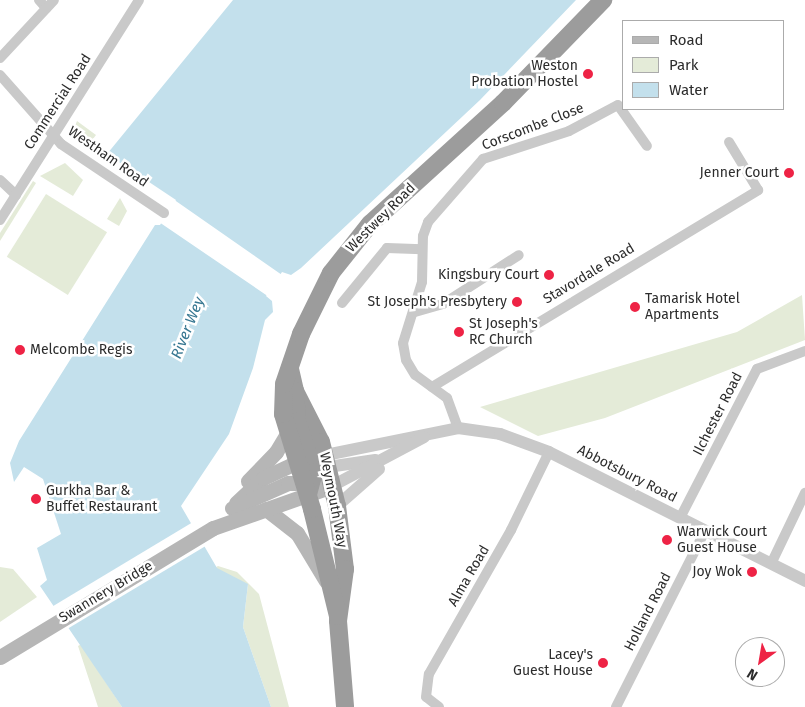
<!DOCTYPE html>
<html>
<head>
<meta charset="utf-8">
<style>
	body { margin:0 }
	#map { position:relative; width:805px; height:707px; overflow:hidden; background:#fff; font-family:"Fira Sans",sans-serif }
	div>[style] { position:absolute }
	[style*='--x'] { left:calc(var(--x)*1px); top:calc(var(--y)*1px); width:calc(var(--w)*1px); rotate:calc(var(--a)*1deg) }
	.green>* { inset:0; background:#e4ebd8; transform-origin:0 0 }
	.water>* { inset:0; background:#c3e0ec }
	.pier>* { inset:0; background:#fff; transform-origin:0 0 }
	.minor>* { height:10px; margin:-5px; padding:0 5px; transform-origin:5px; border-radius:5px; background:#c9c9c9 }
	.tertiary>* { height:12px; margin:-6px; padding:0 6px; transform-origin:6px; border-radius:6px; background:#c9c9c9 }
	.secondary>* { height:15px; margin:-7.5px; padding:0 7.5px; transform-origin:7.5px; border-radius:7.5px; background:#b6b6b6 }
	.trunk>* { height:18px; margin:-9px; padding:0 9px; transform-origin:9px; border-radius:9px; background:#9c9c9c }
	.dots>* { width:14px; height:14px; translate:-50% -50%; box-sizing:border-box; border:2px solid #fff; border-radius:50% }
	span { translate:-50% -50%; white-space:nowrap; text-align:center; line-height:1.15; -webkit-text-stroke:5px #fff; paint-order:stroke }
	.poi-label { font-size:14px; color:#2c2c2c }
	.right { translate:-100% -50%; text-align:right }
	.left { translate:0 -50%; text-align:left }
	.street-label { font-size:14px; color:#2c2c2c }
	.water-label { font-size:15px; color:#377791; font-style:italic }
	.legend { position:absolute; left:622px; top:20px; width:162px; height:90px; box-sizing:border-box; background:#fff; border:1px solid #ababab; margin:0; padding:6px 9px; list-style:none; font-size:15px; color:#2c2c2c }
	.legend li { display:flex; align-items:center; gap:10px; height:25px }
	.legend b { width:25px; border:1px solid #ababab }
	.north { position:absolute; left:735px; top:637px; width:50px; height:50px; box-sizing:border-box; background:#fff; border:1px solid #ababab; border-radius:50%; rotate:212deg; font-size:14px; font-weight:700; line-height:20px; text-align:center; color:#2c2c2c }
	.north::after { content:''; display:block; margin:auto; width:18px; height:22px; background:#ee2345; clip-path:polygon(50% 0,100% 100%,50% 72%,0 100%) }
</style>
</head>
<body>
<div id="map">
	<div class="green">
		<div style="clip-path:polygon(77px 121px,96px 135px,90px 143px,73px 131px)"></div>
		<div style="clip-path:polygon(65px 163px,83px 180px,73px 196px,40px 176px)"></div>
		<div style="clip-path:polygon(33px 181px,36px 183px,0 241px,0 233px)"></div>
		<div style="left:46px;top:194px;width:72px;height:74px;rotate:32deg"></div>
		<div style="clip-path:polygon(120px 198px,127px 211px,119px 226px,107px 219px)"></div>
		<div style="clip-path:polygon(802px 295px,805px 340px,605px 418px,538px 436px,480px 407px,737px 332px)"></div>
		<div style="clip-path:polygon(218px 566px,237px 572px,259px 594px,289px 707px,271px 707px,243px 627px,248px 584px,82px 646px,122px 707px,98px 707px,78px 646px)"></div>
		<div style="clip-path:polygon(0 567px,13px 569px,37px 597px,0 622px)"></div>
	</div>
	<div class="water">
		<div style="clip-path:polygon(233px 0,576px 0,480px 100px,301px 268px,291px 275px,282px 272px,266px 296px,272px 301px,273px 312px,265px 320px,253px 368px,229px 434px,181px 506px,217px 568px,248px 584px,243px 627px,271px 707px,122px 707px,40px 586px,47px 580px,37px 548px,61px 534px,43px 479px,24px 467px,14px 482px,10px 463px,19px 441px,155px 225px,160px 225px,176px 200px,107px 154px)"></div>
	</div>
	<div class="pier">
		<div style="clip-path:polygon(173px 199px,282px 275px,269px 296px,272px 299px,159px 222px)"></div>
		<div style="left:193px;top:522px;width:27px;height:165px;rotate:59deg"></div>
	</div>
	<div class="minor">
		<div style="--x:39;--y:0;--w:11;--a:49"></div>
		<div style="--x:0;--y:58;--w:79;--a:-47"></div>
		<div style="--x:0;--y:75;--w:92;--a:48.5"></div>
		<div style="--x:61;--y:144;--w:124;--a:33.8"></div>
		<div style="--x:0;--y:180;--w:22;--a:43"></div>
		<div style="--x:0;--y:220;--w:260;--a:-57.7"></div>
		<div style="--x:342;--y:303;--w:71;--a:-50.7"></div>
		<div style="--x:387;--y:248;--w:35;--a:2"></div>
		<div style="--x:415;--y:312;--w:29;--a:-16"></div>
		<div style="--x:443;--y:304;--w:90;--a:-32.8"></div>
		<div style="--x:432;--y:387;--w:381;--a:-31.1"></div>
		<div style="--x:758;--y:190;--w:56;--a:-121.1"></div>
		<div style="--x:458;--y:428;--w:32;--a:-110"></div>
		<div style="--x:447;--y:398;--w:39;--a:-144"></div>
		<div style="--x:415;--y:375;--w:17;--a:-121"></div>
		<div style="--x:406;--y:360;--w:17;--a:-100"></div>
		<div style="--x:403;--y:343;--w:64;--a:-72.7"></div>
		<div style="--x:422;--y:282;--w:46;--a:-88.8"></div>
		<div style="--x:423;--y:236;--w:15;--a:-70"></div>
		<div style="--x:428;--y:222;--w:84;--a:-48.9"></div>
		<div style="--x:483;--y:159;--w:90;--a:-18"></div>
		<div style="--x:569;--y:131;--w:55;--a:-28"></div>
		<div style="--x:618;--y:105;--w:50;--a:54.7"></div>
		<div style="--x:680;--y:518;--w:168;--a:-62.7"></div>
		<div style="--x:757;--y:369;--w:51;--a:-20.6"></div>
		<div style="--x:771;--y:564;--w:79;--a:-64.4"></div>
		<div style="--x:439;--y:707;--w:16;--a:-142"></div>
		<div style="--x:426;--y:697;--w:23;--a:-83"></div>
		<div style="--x:429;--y:674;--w:166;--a:-60.3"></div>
		<div style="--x:511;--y:530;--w:87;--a:-64"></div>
		<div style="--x:616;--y:707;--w:197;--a:-63.2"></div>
	</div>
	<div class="tertiary">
		<div style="--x:316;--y:457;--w:145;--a:-11.5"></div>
		<div style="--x:458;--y:428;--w:42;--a:8.1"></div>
		<div style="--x:500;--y:434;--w:52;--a:20.2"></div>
		<div style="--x:549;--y:452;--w:287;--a:26.7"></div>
		<div style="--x:321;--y:468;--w:55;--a:-8.4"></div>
		<div style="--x:332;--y:486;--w:104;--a:-28"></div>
		<div style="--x:337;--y:506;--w:56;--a:-41.4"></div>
	</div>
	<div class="secondary">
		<div style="--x:248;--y:481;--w:40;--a:-46"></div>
		<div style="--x:276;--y:452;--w:21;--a:-59"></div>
		<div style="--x:236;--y:503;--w:37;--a:-43"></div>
		<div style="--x:263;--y:478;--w:38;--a:-25"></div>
		<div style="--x:232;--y:508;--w:61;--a:-24.1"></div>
		<div style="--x:288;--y:483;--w:27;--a:0"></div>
		<div style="--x:266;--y:509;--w:39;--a:38"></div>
		<div style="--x:297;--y:533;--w:56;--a:58.9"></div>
		<div style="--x:0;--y:657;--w:249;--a:-31.2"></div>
		<div style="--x:213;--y:528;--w:126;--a:-19.4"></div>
	</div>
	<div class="trunk">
		<div style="--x:290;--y:369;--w:23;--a:77"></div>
		<div style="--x:295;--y:391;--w:57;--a:63"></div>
		<div style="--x:321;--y:442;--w:66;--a:76"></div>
		<div style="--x:337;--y:506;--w:64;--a:82.8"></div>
		<div style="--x:345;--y:569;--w:52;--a:97.7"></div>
		<div style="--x:338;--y:621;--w:86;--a:85.3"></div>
		<div style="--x:295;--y:391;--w:30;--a:86"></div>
		<div style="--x:297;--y:421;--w:54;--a:71.6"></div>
		<div style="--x:314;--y:472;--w:24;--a:105"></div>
		<div style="--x:338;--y:616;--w:110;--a:-103.7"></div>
		<div style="--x:312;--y:509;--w:99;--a:-107"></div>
		<div style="--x:283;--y:414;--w:30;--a:-88"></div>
		<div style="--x:284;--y:384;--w:53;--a:-71.2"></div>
		<div style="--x:301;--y:334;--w:68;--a:-63.8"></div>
		<div style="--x:331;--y:273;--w:63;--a:-51.5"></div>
		<div style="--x:370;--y:224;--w:180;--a:-42.3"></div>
		<div style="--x:503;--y:103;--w:144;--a:-45.8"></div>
	</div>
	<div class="dots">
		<div style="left:588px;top:74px;background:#ee2345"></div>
		<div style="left:789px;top:173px;background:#ee2345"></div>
		<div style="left:549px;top:275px;background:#ee2345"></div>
		<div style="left:517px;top:302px;background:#ee2345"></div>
		<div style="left:635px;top:307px;background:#ee2345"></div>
		<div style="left:459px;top:332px;background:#ee2345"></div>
		<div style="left:20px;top:350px;background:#ee2345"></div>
		<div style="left:36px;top:499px;background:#ee2345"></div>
		<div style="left:667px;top:540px;background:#ee2345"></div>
		<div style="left:752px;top:572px;background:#ee2345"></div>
		<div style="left:603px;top:663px;background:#ee2345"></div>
	</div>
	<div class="poi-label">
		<span class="right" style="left:578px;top:74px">Weston<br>Probation Hostel</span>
		<span class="right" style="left:779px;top:173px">Jenner Court</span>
		<span class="right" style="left:539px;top:275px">Kingsbury Court</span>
		<span class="left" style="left:645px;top:307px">Tamarisk Hotel<br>Apartments</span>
		<span class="right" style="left:507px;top:302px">St Joseph's Presbytery</span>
		<span class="left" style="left:469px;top:332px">St Joseph's<br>RC Church</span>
		<span class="left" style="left:30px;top:350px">Melcombe Regis</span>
		<span class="left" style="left:46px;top:499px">Gurkha Bar &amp;<br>Buffet Restaurant</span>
		<span class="left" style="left:677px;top:540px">Warwick Court<br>Guest House</span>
		<span class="right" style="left:742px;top:572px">Joy Wok</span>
		<span class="right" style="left:593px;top:663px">Lacey's<br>Guest House</span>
	</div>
	<div class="street-label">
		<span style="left:58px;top:102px;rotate:-57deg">Commercial Road</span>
		<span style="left:533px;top:127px;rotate:-21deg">Corscombe Close</span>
		<span style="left:108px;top:157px;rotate:35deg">Westham Road</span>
		<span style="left:381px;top:218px;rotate:-45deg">Westwey Road</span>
		<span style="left:589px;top:274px;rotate:-31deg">Stavordale Road</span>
		<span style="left:718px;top:414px;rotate:-63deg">Ilchester Road</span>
		<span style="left:627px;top:474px;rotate:27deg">Abbotsbury Road</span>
		<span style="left:333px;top:500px;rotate:79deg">Weymouth Way</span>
		<span style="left:469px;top:576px;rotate:-60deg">Alma Road</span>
		<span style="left:106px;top:592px;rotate:-31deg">Swannery Bridge</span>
		<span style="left:648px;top:612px;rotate:-63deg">Holland Road</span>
	</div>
	<div class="water-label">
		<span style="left:188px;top:328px;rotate:-68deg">River Wey</span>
	</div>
	<ul class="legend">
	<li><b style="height:6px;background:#b6b6b6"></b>Road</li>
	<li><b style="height:14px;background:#e4ebd8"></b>Park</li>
	<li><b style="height:14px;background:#c3e0ec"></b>Water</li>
	</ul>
	<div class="north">N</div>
</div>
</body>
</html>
